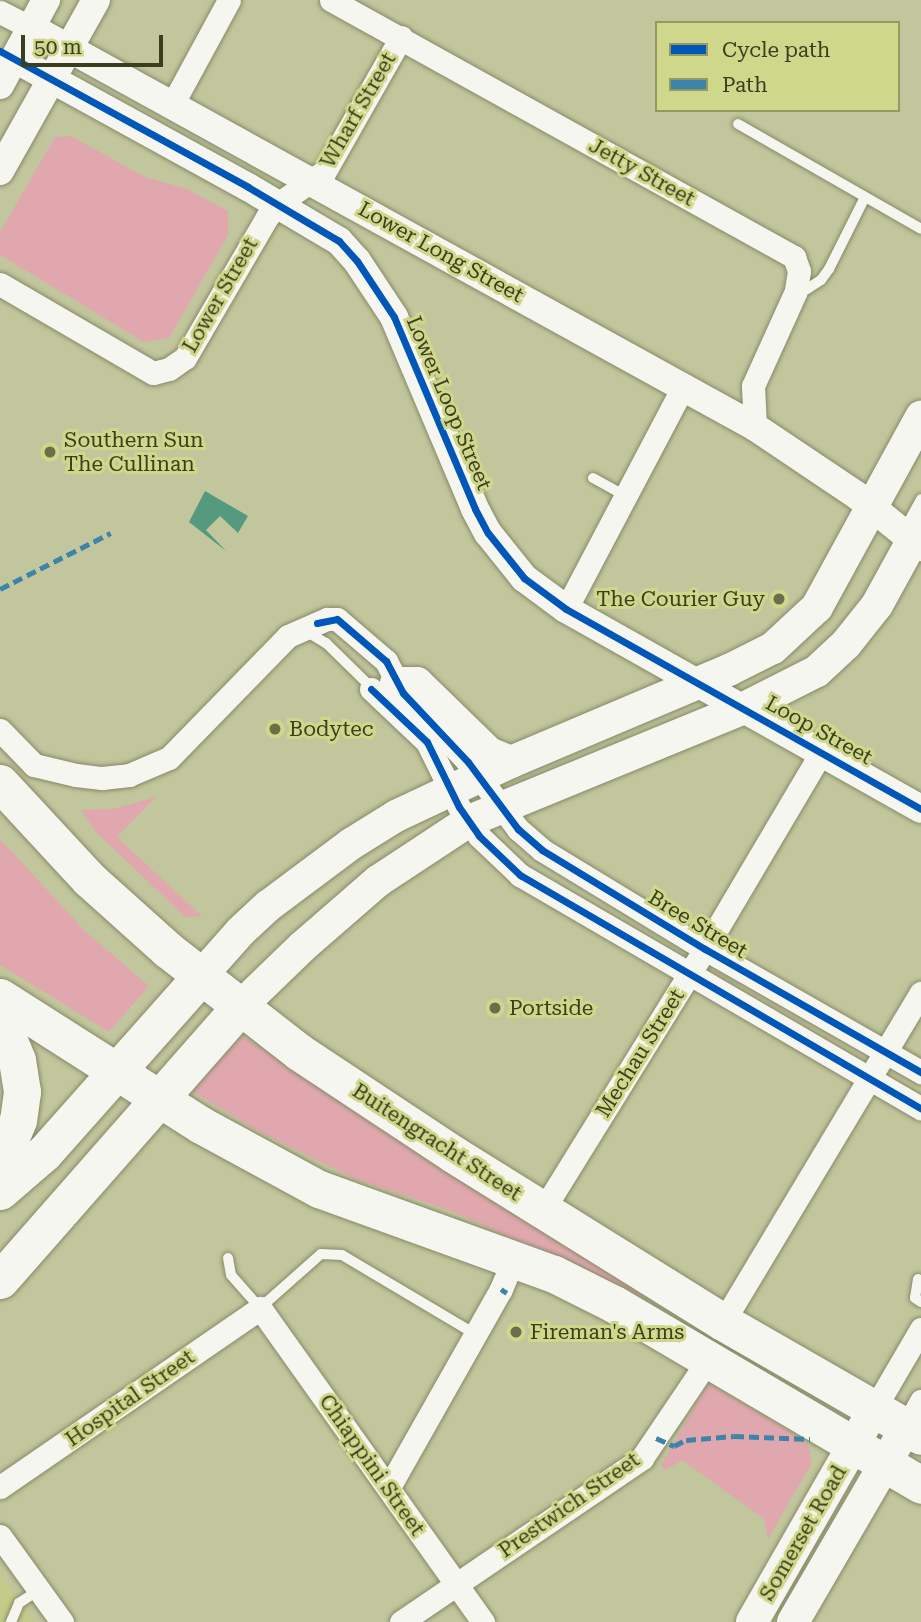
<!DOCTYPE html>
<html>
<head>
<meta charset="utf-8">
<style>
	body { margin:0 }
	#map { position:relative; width:921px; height:1622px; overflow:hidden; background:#c2c69c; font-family:"Roboto Serif",serif }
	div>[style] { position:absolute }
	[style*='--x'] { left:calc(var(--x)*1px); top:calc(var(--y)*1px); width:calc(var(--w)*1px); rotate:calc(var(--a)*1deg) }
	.built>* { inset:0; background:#c4ca88 }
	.green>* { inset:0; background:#e0a8ae }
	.water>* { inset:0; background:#559a7e }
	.roads { filter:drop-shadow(0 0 2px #878a68) drop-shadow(0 0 2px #878a68) }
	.service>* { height:10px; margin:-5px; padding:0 5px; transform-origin:5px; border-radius:5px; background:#f6f6f0 }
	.minor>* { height:23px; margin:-11.5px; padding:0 11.5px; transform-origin:11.5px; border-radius:11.5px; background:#f6f6f0 }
	.tertiary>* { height:28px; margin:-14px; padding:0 14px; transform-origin:14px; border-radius:14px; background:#f6f6f0 }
	.secondary>* { height:32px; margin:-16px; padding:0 16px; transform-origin:16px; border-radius:16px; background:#f6f6f0 }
	.primary>* { height:37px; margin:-18.5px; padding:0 18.5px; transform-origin:18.5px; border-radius:18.5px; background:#f6f6f0 }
	.quiet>* { height:5px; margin-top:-2.5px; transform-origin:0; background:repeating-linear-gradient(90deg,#3e84aa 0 10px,transparent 0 15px) }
	.cycleway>* { height:7px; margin:-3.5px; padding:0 3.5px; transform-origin:3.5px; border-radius:3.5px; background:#0057b8 }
	.dots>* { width:19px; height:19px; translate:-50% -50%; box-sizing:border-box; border:4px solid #cfd88a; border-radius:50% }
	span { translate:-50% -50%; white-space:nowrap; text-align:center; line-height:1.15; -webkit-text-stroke:6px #cfd88a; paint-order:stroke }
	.street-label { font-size:21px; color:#3b3e1e }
	.poi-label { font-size:21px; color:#3b3e1e }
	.left { translate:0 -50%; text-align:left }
	.right { translate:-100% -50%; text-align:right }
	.legend { position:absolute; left:655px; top:21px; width:245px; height:91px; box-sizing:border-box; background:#cfd88a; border:2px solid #949a5f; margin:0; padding:9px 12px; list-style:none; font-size:21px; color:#3b3e1e }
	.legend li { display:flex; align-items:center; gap:14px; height:35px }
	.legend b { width:35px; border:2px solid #949a5f }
	.scale { position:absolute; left:21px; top:35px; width:142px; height:32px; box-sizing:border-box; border:4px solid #3b3e1e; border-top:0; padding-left:9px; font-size:21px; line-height:24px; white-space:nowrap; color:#3b3e1e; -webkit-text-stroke:5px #cfd88a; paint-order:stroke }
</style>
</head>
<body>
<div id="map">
	<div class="built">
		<div style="clip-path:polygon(0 1575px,34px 1622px,0 1622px)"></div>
	</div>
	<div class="green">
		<div style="clip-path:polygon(71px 136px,145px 177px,187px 189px,228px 211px,228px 235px,169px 338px,144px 342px,0 255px,0 232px,55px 137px)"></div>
		<div style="clip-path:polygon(156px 797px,117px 837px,202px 916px,185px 917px,96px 832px,81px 810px,113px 809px)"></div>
		<div style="clip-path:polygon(0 839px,85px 931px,149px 986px,109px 1032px,0 965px)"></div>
		<div style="clip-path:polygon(239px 1034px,562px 1237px,646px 1298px,446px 1209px,355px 1179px,260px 1132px,190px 1090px)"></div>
		<div style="clip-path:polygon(711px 1384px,804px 1440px,810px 1450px,811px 1464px,768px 1539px,764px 1519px,682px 1460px,666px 1470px,661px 1465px,707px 1386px)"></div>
	</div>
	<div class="water">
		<div style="clip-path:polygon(205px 491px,248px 516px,238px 533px,220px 516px,206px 530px,226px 551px,189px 522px)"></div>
	</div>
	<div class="roads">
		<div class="service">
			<div style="--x:738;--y:124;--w:211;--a:29.8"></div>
			<div style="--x:796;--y:291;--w:11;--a:-10"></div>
			<div style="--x:807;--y:289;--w:17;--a:-33"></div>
			<div style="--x:821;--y:280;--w:14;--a:-54"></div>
			<div style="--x:829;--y:269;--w:80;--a:-63.4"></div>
			<div style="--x:593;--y:478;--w:38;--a:29"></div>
			<div style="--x:909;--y:521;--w:25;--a:-61"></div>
			<div style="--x:304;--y:630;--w:26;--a:31"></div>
			<div style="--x:326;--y:643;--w:64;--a:44.4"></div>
			<div style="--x:228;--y:1258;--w:17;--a:80"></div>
			<div style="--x:231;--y:1275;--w:44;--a:48.7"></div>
			<div style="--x:260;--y:1308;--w:81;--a:-41.5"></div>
			<div style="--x:321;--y:1254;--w:21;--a:3"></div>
			<div style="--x:342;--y:1255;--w:155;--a:30.7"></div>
			<div style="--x:918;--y:1279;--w:19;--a:99"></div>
			<div style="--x:915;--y:1298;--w:7;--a:34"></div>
			<div style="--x:11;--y:1622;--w:21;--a:-67"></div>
			<div style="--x:19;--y:1603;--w:24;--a:-33"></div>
		</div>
		<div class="minor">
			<div style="--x:331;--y:0;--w:530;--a:29.03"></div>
			<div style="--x:794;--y:257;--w:15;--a:70"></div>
			<div style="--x:799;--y:271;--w:20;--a:99"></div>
			<div style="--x:796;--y:291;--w:104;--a:114.4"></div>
			<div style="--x:753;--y:386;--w:41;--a:87.2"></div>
			<div style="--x:0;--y:12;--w:36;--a:27"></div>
			<div style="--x:172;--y:105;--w:119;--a:-61.5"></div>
			<div style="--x:0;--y:284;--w:177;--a:30.2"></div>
			<div style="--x:153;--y:373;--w:16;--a:-14"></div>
			<div style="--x:169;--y:369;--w:19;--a:-35"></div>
			<div style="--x:185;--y:358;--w:163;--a:-59.8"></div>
			<div style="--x:267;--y:217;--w:17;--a:-50"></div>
			<div style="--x:278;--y:204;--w:57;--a:-35.1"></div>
			<div style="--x:325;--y:171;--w:154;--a:-60.4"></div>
			<div style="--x:566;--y:609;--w:251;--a:-62.2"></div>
			<div style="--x:371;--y:689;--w:77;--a:43.4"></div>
			<div style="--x:427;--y:742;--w:72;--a:63.8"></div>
			<div style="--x:459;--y:807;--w:35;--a:55"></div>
			<div style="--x:479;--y:836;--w:57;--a:43.6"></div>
			<div style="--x:520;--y:875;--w:464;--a:30.2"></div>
			<div style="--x:0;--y:730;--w:49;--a:45.8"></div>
			<div style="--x:34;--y:765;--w:43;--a:13.4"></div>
			<div style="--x:76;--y:775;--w:26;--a:7"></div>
			<div style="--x:102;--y:778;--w:27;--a:-6"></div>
			<div style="--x:129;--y:775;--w:43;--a:-23"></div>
			<div style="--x:169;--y:758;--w:170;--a:-45.7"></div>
			<div style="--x:288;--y:636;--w:43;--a:-23.6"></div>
			<div style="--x:327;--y:619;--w:10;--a:0"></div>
			<div style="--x:337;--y:619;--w:65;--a:40.6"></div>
			<div style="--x:386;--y:661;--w:36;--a:62"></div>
			<div style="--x:403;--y:693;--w:95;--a:46.7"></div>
			<div style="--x:468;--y:762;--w:84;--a:53.3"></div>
			<div style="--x:518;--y:829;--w:32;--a:41"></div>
			<div style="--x:542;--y:850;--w:191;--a:31.3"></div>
			<div style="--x:705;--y:949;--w:249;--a:29.7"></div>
			<div style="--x:543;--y:1210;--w:307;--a:-58.2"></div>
			<div style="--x:705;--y:949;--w:230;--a:-59.4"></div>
			<div style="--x:723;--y:1322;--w:384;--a:-59"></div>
			<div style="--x:873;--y:1411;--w:95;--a:-59.7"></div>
			<div style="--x:906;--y:1428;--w:31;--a:-61"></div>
			<div style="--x:0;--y:1487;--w:316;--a:-34.5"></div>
			<div style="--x:260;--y:1308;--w:385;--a:54.6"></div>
			<div style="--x:389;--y:1487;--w:227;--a:-60.5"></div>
			<div style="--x:501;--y:1289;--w:34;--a:-67"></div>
			<div style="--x:0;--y:1536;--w:106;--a:54.2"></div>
			<div style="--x:401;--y:1622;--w:292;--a:-34.2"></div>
			<div style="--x:642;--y:1458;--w:118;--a:-56"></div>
		</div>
		<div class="tertiary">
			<div style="--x:32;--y:28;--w:826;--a:28.89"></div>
			<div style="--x:755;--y:427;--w:125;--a:33.9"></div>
			<div style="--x:859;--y:497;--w:80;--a:38.9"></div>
			<div style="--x:15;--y:59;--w:266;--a:28.8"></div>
			<div style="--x:248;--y:187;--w:106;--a:30.7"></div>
			<div style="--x:339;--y:241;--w:27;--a:48"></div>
			<div style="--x:357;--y:261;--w:67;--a:56.5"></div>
			<div style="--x:394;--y:317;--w:208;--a:67.1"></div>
			<div style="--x:475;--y:509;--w:27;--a:62"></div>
			<div style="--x:488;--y:533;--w:58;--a:51.3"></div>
			<div style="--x:524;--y:578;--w:52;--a:36.4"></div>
			<div style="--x:566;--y:609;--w:407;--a:29.4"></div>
			<div style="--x:0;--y:85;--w:97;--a:-61.6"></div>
			<div style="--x:0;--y:171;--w:196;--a:-60.7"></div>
		</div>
		<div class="secondary">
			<div style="--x:396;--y:683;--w:21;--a:0"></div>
			<div style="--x:417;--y:683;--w:100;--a:44.2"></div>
			<div style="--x:489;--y:753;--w:24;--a:22"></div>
			<div style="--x:201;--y:976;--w:60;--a:-48.4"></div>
			<div style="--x:241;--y:931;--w:37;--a:-43"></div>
			<div style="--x:268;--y:906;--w:104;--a:-36.8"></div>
			<div style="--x:351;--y:844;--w:53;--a:-31.9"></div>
			<div style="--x:396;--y:816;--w:127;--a:-25.2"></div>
			<div style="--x:511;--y:762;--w:237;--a:-22.9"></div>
			<div style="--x:729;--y:670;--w:49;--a:-26.6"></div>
			<div style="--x:773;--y:648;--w:60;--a:-43"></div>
			<div style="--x:817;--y:607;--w:217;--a:-61.3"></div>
			<div style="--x:240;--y:1007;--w:86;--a:-44.1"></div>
			<div style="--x:302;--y:947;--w:101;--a:-41"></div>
			<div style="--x:378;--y:881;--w:109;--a:-33.4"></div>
			<div style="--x:469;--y:821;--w:297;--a:-22.3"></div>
			<div style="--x:744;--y:708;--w:82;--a:-26.9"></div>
			<div style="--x:817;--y:671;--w:40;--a:-43"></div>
			<div style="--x:846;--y:644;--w:50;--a:-51.5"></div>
			<div style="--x:877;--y:605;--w:91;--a:-61.2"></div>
			<div style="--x:752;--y:1622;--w:243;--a:-60.2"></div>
			<div style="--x:793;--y:1622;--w:225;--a:-59.8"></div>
		</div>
		<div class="primary">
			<div style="--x:0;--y:783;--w:131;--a:47.2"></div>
			<div style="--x:89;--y:879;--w:106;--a:41.9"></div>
			<div style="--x:168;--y:950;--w:166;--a:37.9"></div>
			<div style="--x:299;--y:1052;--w:185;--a:33.5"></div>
			<div style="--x:453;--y:1154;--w:318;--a:31.9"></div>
			<div style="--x:723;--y:1322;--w:228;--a:29.9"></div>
			<div style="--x:0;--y:997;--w:238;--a:32.5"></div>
			<div style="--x:201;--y:1125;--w:134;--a:28.5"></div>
			<div style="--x:319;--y:1189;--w:250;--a:19.9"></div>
			<div style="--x:554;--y:1274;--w:67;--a:26.6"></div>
			<div style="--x:614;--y:1304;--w:356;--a:30.5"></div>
			<div style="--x:0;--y:1019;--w:44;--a:67.5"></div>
			<div style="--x:17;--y:1060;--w:32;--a:81"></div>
			<div style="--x:22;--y:1092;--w:28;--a:98"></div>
			<div style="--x:18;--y:1120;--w:48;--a:112.2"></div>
			<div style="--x:0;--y:1191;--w:58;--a:-40.8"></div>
			<div style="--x:44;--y:1153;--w:237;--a:-48.4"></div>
			<div style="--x:0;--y:1280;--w:363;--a:-48.7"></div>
		</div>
	</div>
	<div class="quiet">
		<div style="--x:0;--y:589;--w:124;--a:-26.8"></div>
		<div style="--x:501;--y:1289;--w:7;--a:34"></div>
		<div style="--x:656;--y:1438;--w:20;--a:24"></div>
		<div style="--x:674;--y:1446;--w:13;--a:-27"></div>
		<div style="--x:686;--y:1440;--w:48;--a:-4.8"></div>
		<div style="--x:734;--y:1436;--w:76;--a:2.3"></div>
	</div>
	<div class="cycleway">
		<div style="--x:0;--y:51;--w:283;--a:28.7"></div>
		<div style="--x:248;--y:187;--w:106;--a:30.7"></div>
		<div style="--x:339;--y:241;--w:27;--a:48"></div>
		<div style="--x:357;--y:261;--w:67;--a:56.5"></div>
		<div style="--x:394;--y:317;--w:208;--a:67.1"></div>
		<div style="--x:475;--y:509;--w:27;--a:62"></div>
		<div style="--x:488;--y:533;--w:58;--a:51.3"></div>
		<div style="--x:524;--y:578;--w:52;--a:36.4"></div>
		<div style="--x:566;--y:609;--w:407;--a:29.4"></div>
		<div style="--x:317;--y:623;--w:20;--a:-11"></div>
		<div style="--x:337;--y:619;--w:65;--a:40.6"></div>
		<div style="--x:386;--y:661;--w:36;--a:62"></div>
		<div style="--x:403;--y:693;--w:95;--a:46.7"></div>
		<div style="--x:468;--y:762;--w:84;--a:53.3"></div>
		<div style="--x:518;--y:829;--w:32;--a:41"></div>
		<div style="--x:542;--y:850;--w:191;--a:31.3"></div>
		<div style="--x:705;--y:949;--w:249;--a:29.7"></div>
		<div style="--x:371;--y:689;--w:77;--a:43.4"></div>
		<div style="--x:427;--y:742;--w:72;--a:63.8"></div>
		<div style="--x:459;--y:807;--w:35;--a:55"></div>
		<div style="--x:479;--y:836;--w:57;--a:43.6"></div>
		<div style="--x:520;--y:875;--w:464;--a:30.2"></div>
	</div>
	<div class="dots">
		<div style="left:50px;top:452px;background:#6a6e4a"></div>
		<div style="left:779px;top:599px;background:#6a6e4a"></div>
		<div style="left:275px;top:729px;background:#6a6e4a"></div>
		<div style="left:495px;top:1008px;background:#6a6e4a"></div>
		<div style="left:516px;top:1332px;background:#6a6e4a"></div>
	</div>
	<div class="street-label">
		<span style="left:358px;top:110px;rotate:-60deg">Wharf Street</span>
		<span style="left:642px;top:172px;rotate:29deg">Jetty Street</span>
		<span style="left:441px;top:252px;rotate:29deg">Lower Long Street</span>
		<span style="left:220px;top:295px;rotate:-60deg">Lower Street</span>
		<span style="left:449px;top:403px;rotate:67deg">Lower Loop Street</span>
		<span style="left:819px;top:730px;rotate:29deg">Loop Street</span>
		<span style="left:698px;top:924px;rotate:31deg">Bree Street</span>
		<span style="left:640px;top:1053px;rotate:-58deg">Mechau Street</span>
		<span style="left:437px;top:1142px;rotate:33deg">Buitengracht Street</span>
		<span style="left:130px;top:1398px;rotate:-35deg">Hospital Street</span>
		<span style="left:372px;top:1465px;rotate:55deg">Chiappini Street</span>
		<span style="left:569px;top:1505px;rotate:-35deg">Prestwich Street</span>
		<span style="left:803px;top:1533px;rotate:-60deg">Somerset Road</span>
	</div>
	<div class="poi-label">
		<span class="left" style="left:64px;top:452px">Southern Sun<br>The Cullinan</span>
		<span class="right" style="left:765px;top:599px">The Courier Guy</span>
		<span class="left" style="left:289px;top:729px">Bodytec</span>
		<span class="left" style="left:509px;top:1008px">Portside</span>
		<span class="left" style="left:530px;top:1332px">Fireman's Arms</span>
	</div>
	<ul class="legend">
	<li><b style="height:9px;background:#0057b8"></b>Cycle path</li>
	<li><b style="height:9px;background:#3e84aa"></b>Path</li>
	</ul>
	<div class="scale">50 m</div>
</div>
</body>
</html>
